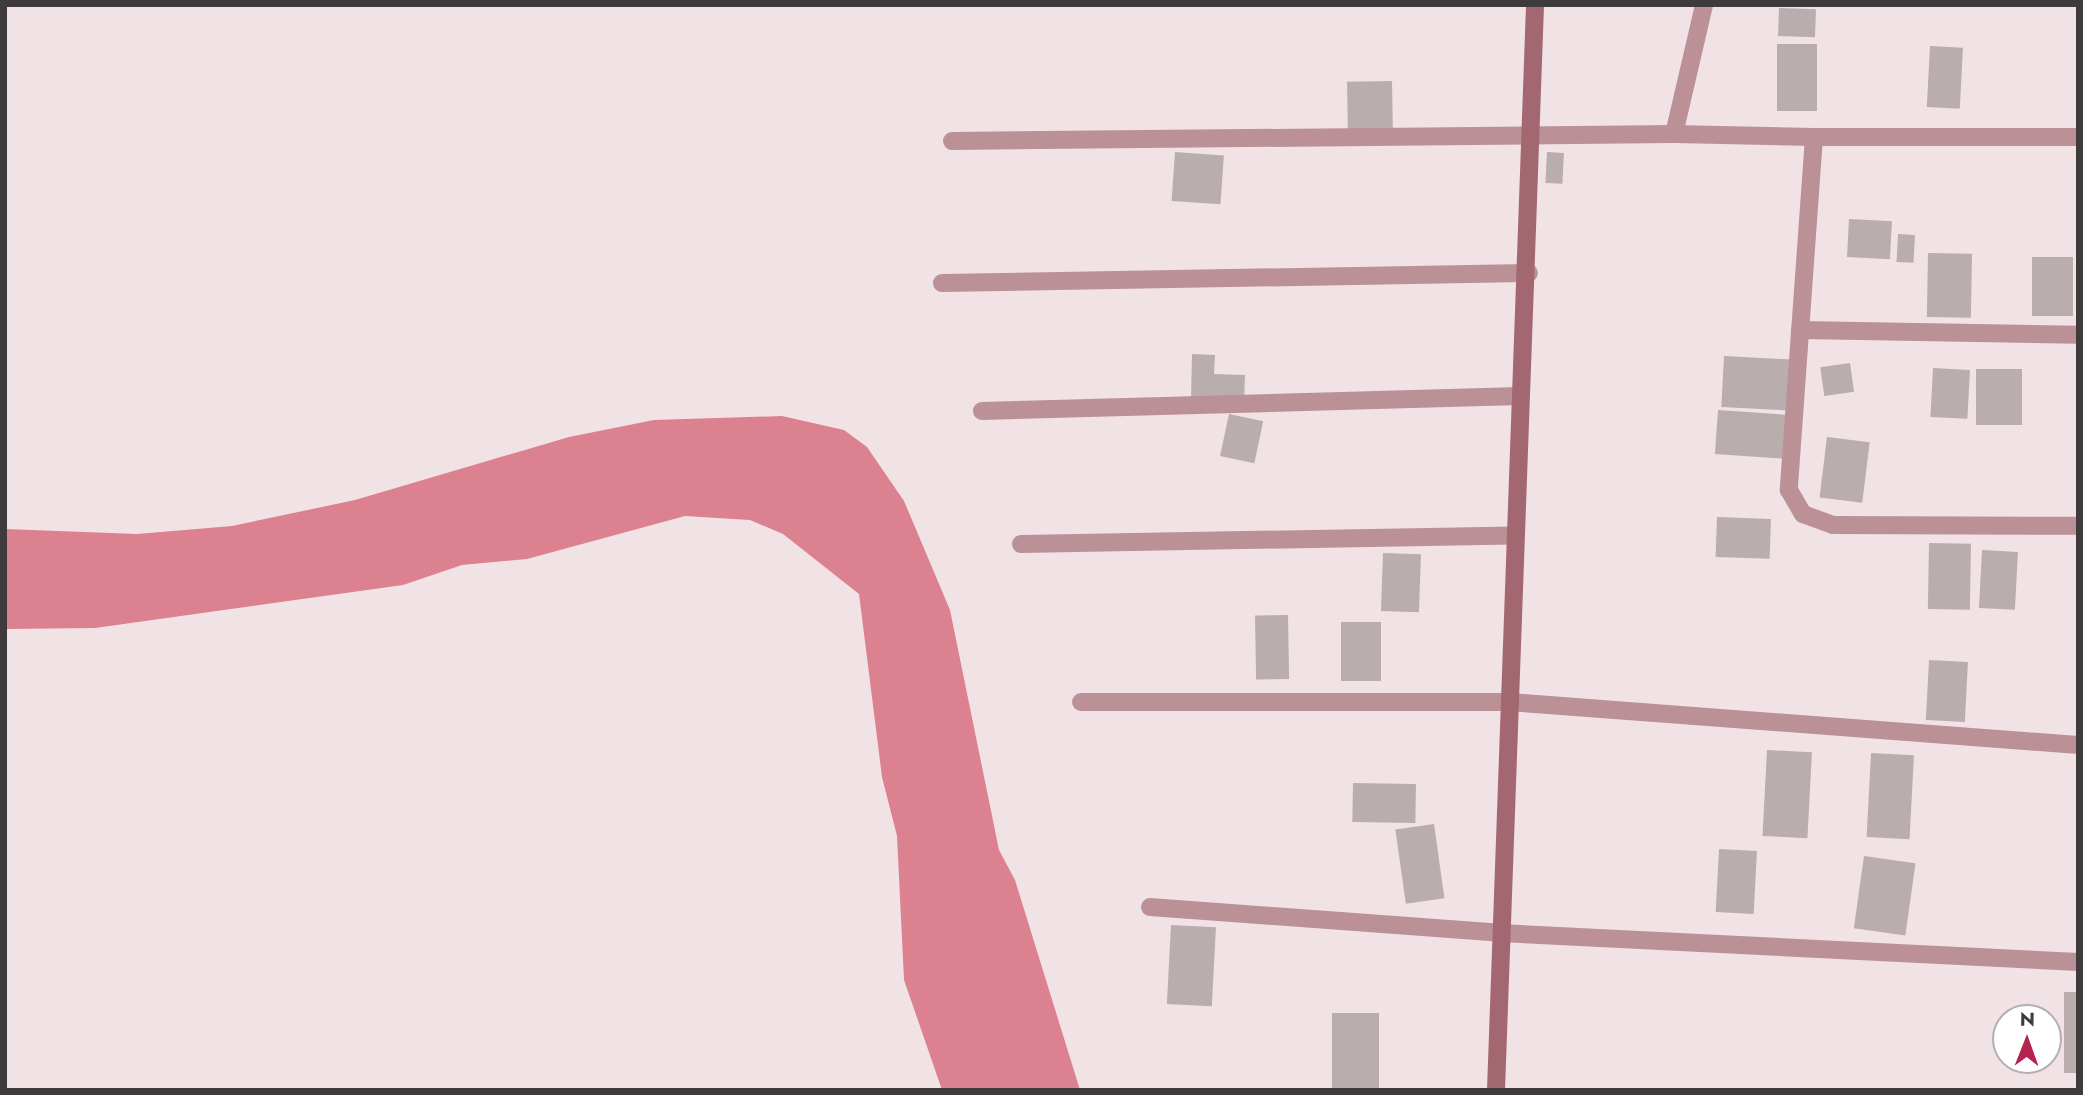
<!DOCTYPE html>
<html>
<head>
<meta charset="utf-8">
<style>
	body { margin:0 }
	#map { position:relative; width:2083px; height:1095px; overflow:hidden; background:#f1e3e5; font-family:Jost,sans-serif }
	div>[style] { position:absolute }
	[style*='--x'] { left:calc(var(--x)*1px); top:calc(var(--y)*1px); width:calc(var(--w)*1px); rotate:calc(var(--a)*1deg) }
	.water>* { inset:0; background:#dc8190 }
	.building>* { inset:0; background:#b9adae; transform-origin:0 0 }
	.minor>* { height:18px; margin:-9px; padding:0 9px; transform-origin:9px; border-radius:9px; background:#bb9197 }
	.secondary>* { height:18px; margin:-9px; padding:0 9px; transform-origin:9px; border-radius:9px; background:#a36771 }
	span { translate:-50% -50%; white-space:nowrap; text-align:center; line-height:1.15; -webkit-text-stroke:5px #fff; paint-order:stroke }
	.frame { position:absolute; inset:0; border:7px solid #3f3a3b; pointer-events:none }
	.north { position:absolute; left:1992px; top:1004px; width:70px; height:70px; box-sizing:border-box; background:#fff; border:2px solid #b2b0b1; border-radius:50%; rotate:1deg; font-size:19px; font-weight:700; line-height:28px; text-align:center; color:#3f3a3b }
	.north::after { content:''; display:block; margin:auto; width:24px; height:32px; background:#b52450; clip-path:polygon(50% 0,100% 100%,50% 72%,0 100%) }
</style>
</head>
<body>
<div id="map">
	<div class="water">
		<div style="clip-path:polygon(782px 416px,844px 430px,867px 447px,904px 501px,950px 610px,999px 850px,1015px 880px,1080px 1090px,942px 1090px,904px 980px,897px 836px,882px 777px,859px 594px,783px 534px,750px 520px,685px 516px,527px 559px,462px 565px,403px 585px,95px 628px,5px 629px,5px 529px,137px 534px,232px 526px,355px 500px,569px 437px,654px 420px)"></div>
	</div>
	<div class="building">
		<div style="left:1779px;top:8px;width:37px;height:28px;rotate:2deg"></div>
		<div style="left:1817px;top:44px;width:67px;height:40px;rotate:90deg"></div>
		<div style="left:1930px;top:46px;width:33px;height:61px;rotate:3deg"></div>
		<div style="left:1392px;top:81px;width:48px;height:45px;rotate:89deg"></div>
		<div style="left:1175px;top:152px;width:49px;height:49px;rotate:4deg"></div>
		<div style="left:1547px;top:152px;width:17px;height:31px;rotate:3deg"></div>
		<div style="left:1849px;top:219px;width:43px;height:38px;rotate:3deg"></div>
		<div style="left:1898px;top:234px;width:17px;height:28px;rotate:3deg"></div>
		<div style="left:1928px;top:253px;width:44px;height:64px;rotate:1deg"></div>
		<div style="left:2032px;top:257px;width:41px;height:59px"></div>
		<div style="clip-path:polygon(1192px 354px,1215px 355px,1214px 374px,1245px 375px,1244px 402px,1191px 399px)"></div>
		<div style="left:1724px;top:356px;width:70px;height:51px;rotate:3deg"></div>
		<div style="left:1850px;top:363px;width:29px;height:30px;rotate:82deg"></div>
		<div style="left:1933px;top:368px;width:37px;height:49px;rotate:3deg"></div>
		<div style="left:1976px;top:369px;width:46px;height:56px"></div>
		<div style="left:1718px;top:410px;width:73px;height:44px;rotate:4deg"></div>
		<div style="left:1229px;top:414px;width:35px;height:43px;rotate:12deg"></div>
		<div style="left:1827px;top:437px;width:43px;height:61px;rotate:7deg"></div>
		<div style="left:1717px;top:517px;width:54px;height:40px;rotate:2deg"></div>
		<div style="left:1929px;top:543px;width:42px;height:66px;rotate:1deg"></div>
		<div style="left:1982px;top:550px;width:36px;height:58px;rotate:3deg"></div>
		<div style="left:1383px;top:553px;width:38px;height:58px;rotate:2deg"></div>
		<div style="left:1288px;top:615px;width:64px;height:33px;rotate:89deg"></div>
		<div style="left:1341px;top:622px;width:40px;height:59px"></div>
		<div style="left:1929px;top:660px;width:39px;height:60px;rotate:3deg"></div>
		<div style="left:1767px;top:750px;width:45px;height:86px;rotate:3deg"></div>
		<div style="left:1871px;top:753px;width:43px;height:84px;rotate:3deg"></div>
		<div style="left:1353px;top:783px;width:63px;height:39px;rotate:1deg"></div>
		<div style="left:1434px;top:824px;width:75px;height:39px;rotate:82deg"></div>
		<div style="left:1719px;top:849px;width:38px;height:63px;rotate:3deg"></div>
		<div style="left:1864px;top:856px;width:52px;height:73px;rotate:8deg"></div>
		<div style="left:1171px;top:925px;width:45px;height:79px;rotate:3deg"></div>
		<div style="left:2064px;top:992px;width:14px;height:81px"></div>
		<div style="left:1332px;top:1013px;width:47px;height:77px"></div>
	</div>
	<div class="minor">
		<div style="--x:1674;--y:134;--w:140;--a:1.2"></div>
		<div style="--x:1814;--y:137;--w:354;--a:94.1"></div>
		<div style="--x:1789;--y:490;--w:28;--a:60"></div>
		<div style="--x:1803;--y:514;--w:32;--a:20"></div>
		<div style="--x:1833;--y:525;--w:245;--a:0.2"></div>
		<div style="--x:1814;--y:137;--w:264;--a:0"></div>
		<div style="--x:952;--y:141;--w:722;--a:-0.56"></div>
		<div style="--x:1674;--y:134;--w:132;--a:-76.9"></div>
		<div style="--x:942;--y:283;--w:587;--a:-0.98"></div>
		<div style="--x:1800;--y:330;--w:278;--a:1"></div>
		<div style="--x:982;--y:411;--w:538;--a:-1.6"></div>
		<div style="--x:1021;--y:544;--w:492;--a:-1"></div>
		<div style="--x:1081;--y:702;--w:428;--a:0"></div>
		<div style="--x:1509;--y:702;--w:571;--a:4.32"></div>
		<div style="--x:1150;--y:907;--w:351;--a:4.2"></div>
		<div style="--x:1500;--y:933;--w:579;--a:2.87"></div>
	</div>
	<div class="secondary">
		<div style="--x:1496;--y:1090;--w:1086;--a:-87.94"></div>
	</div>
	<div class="frame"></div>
	<div class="north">N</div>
</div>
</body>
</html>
